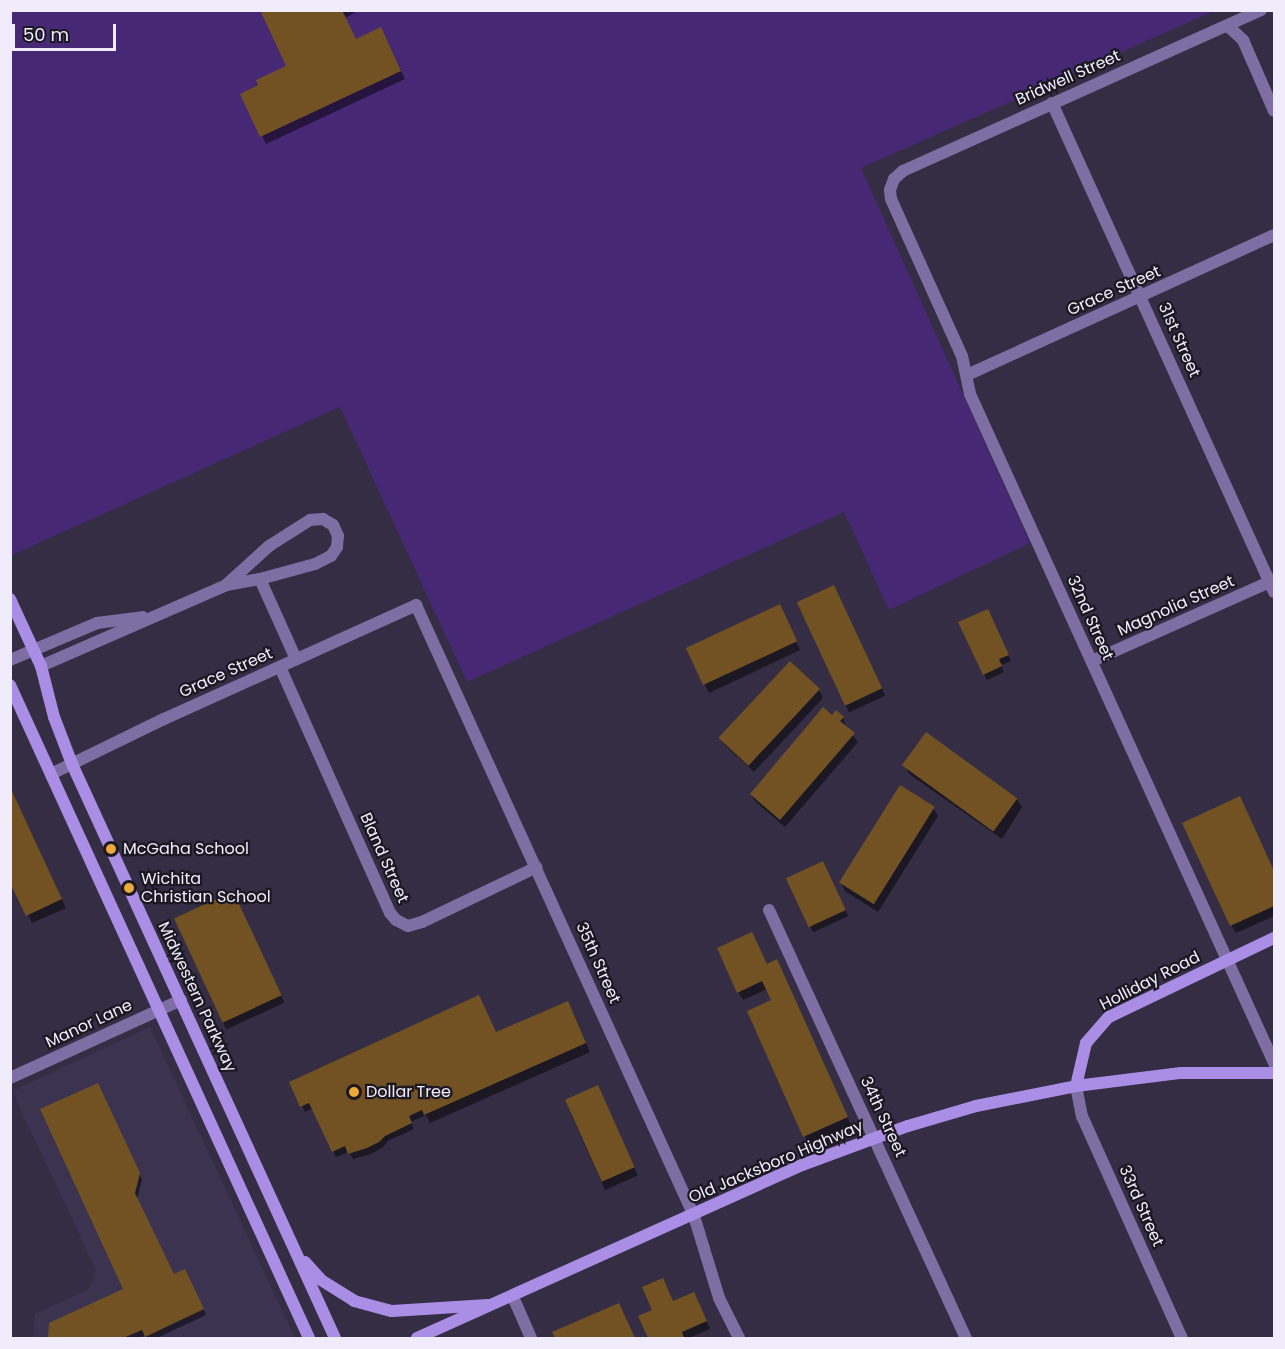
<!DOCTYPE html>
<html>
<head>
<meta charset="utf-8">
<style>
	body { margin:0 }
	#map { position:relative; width:1285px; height:1349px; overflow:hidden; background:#342d44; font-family:Poppins,sans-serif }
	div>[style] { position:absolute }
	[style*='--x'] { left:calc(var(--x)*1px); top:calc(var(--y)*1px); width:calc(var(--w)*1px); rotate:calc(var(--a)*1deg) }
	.built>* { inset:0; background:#3c3351 }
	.green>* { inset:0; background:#462875 }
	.shadow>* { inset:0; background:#0007; transform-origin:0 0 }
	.building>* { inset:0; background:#725223; transform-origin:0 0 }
	.street>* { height:12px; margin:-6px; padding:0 6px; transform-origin:6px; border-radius:6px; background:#7f6ea4 }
	.secondary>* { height:12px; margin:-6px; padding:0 6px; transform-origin:6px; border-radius:6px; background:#aa8ee5 }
	.dots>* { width:16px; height:16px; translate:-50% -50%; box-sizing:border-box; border:3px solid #1b1822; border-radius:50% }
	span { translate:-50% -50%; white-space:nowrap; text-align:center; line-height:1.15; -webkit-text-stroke:4.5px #1b1822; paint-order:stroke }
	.street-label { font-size:16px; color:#f0ecfc }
	.poi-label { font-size:16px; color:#f0ecfc }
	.left { translate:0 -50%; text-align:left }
	.frame { position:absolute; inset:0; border:12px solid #f0ecfc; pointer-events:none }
	.scale { position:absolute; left:12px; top:24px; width:104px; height:27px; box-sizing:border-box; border:3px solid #f0ecfc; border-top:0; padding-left:8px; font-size:18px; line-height:21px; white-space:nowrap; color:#f0ecfc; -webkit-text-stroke:4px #1b1822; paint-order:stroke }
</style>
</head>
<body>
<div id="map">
	<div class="built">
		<div style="clip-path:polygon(150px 1027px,295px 1338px,33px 1338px,35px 1314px,89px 1289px,96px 1270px,12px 1091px)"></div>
	</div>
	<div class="green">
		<div style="clip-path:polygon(11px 11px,1214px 11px,861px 168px,1030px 543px,889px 610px,844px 512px,467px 682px,340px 407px,12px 555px)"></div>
	</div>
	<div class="shadow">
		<div style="clip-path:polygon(262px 10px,360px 10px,345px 18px,356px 41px,385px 37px,405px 79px,266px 144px,242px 94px,288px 67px)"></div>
		<div style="left:838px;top:594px;width:112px;height:40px;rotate:65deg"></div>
		<div style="clip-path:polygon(784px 614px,800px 650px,709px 693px,688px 649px)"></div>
		<div style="clip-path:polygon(991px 616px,1011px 661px,1001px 665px,1004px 672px,987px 680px,984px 674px)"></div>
		<div style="clip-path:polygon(819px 690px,823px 698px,754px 772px,726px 746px,721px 738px)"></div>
		<div style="clip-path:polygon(833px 717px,843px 718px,846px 727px,858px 742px,785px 827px,756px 802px,751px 794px)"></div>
		<div style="clip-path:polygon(905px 766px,1017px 799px,1022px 807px,1002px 839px,909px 774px)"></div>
		<div style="clip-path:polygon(10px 789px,66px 908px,32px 923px,10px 879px)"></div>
		<div style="clip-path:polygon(1244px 806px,1274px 872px,1274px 916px,1236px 933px,1231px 925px)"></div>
		<div style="clip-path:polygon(933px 808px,938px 816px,878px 912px,845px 891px,841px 883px)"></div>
		<div style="left:826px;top:868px;width:53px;height:39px;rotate:65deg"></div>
		<div style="left:237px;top:901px;width:112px;height:64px;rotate:65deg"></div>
		<div style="clip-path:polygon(767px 965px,781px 969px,851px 1125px,809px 1144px,805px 1136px,773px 1001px,767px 989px,743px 1000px,738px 992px)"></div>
		<div style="clip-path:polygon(572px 1011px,590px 1052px,430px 1123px,426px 1115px,411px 1122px,414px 1129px,388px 1141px,382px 1148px,371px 1154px,353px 1159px,349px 1152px,336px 1157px,313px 1108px,305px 1112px,291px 1082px,496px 1034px)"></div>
		<div style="clip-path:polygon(101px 1090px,142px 1180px,137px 1200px,174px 1276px,188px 1276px,206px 1315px,157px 1338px,147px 1338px,146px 1335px,139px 1338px,50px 1338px,51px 1324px,125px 1290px)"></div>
		<div style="left:602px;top:1095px;width:88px;height:36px;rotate:66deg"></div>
		<div style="clip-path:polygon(698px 1302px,710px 1329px,689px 1338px,649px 1338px,640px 1317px,674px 1303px)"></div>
		<div style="clip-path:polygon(623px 1312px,634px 1338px,557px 1338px,554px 1332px)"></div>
	</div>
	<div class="building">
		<div style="clip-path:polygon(260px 10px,342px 10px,356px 39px,381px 27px,401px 71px,260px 137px,240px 94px,258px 85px,256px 80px,286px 66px)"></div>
		<div style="left:834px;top:585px;width:114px;height:41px;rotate:65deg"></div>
		<div style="left:780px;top:604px;width:41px;height:104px;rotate:65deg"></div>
		<div style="clip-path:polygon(988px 609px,1009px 655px,999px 659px,1002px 666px,983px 675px,958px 622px)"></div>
		<div style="left:790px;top:661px;width:41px;height:105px;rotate:43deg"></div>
		<div style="clip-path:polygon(823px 707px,832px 715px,836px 710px,844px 717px,840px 721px,855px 733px,780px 820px,750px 794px)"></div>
		<div style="left:926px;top:732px;width:113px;height:41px;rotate:36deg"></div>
		<div style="left:900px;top:785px;width:41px;height:115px;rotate:32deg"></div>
		<div style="clip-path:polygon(10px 787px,62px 899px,26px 916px,10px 883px)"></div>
		<div style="clip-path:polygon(1240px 796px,1274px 871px,1274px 906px,1230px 926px,1182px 823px)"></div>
		<div style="left:823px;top:861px;width:54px;height:41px;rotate:65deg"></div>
		<div style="left:233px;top:891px;width:115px;height:65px;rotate:65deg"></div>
		<div style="clip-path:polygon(752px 932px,767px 964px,777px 959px,848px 1117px,803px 1137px,747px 1011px,771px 1000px,762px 981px,737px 993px,717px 948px)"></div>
		<div style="clip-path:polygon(479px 995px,496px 1032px,568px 1001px,586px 1043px,424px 1115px,422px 1110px,409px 1116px,412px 1123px,385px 1136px,379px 1142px,367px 1148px,348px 1154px,345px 1146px,332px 1152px,309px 1103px,300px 1107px,289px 1082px)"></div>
		<div style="clip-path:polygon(98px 1083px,140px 1173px,135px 1193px,174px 1274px,185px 1269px,204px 1309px,145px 1337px,142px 1330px,123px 1338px,48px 1338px,49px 1323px,123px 1289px,40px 1109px)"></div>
		<div style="left:598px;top:1085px;width:90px;height:36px;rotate:66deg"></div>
		<div style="clip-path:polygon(663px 1278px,673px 1301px,694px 1292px,707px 1321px,682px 1332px,684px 1338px,648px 1338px,638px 1316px,652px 1310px,642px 1287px)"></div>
		<div style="clip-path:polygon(619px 1303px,635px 1338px,555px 1338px,552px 1332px)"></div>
	</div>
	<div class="street">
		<div style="--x:1261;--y:10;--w:393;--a:155.8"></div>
		<div style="--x:903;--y:171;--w:12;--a:138"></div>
		<div style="--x:894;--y:179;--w:12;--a:110"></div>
		<div style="--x:890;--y:190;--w:9;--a:84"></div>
		<div style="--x:891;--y:199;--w:172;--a:65.7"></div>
		<div style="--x:962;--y:356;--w:39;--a:78"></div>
		<div style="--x:970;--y:394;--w:735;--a:65.56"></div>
		<div style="--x:1228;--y:26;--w:21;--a:43"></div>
		<div style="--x:1243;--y:40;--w:77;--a:66.4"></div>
		<div style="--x:1052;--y:103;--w:537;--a:65.58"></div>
		<div style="--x:967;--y:375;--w:337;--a:-24.5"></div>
		<div style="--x:260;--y:579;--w:88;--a:65.8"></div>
		<div style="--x:10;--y:660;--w:95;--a:-23"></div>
		<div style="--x:97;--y:623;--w:46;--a:-7.4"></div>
		<div style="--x:1092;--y:661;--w:199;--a:-24"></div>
		<div style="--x:41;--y:666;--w:202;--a:-23.6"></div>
		<div style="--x:226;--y:585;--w:35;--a:-10"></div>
		<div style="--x:260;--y:579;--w:57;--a:-15.3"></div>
		<div style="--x:315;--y:564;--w:18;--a:-27"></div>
		<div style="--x:331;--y:556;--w:11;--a:-56"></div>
		<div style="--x:337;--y:547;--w:11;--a:-85"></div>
		<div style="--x:338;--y:536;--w:12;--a:-114"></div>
		<div style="--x:333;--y:525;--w:12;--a:-149"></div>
		<div style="--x:323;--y:519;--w:13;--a:176"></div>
		<div style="--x:310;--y:520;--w:49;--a:147.6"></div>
		<div style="--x:269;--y:546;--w:58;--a:137.8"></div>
		<div style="--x:280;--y:667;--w:269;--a:65.9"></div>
		<div style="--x:390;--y:913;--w:9;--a:49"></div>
		<div style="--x:396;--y:920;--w:13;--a:27"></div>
		<div style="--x:408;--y:926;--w:15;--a:-16"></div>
		<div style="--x:422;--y:922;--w:127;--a:-25.6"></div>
		<div style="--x:51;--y:774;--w:126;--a:-26"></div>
		<div style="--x:164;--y:719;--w:277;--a:-24.3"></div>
		<div style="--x:416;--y:605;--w:671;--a:65.53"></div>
		<div style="--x:694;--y:1216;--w:86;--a:73"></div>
		<div style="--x:719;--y:1298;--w:45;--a:63.4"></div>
		<div style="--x:769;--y:910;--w:471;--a:65.3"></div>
		<div style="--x:10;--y:1078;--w:188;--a:-24.5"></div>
		<div style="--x:1076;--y:1086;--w:31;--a:79"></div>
		<div style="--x:1082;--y:1116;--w:243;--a:65.8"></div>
		<div style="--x:513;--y:1297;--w:45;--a:66.3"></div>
	</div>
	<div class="secondary">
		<div style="--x:10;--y:599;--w:74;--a:65.2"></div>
		<div style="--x:41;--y:666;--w:53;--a:75.7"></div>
		<div style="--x:54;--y:717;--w:50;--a:69"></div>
		<div style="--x:72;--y:764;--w:631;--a:65.38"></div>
		<div style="--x:10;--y:685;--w:718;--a:65.4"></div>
		<div style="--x:1076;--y:1086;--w:44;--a:-76.9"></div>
		<div style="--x:1086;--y:1043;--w:35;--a:-49"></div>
		<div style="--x:1109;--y:1017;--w:183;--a:-25.6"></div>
		<div style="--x:305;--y:1262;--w:24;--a:48"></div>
		<div style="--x:321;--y:1280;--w:39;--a:32"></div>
		<div style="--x:354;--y:1301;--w:39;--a:15"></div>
		<div style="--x:392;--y:1311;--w:96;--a:-3.6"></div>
		<div style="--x:417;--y:1338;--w:422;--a:-24.2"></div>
		<div style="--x:802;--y:1165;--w:113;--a:-20.2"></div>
		<div style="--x:908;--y:1126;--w:71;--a:-16.4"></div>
		<div style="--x:976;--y:1106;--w:102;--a:-11.3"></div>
		<div style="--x:1076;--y:1086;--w:106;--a:-7.1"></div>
		<div style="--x:1181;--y:1073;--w:93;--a:0"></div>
	</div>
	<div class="dots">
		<div style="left:111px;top:849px;background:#eda83b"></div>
		<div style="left:129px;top:888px;background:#eda83b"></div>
		<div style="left:354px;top:1092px;background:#eda83b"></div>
	</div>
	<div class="street-label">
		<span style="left:1068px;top:78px;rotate:-24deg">Bridwell Street</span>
		<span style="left:1114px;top:291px;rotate:-24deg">Grace Street</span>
		<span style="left:1179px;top:340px;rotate:66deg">31st Street</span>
		<span style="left:1176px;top:606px;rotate:-24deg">Magnolia Street</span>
		<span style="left:1090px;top:618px;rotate:66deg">32nd Street</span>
		<span style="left:226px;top:673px;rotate:-24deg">Grace Street</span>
		<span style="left:384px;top:858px;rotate:66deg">Bland Street</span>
		<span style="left:598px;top:963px;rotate:66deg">35th Street</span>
		<span style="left:1150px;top:981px;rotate:-27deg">Holliday Road</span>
		<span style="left:197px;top:997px;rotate:65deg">Midwestern Parkway</span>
		<span style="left:89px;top:1024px;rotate:-25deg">Manor Lane</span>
		<span style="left:883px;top:1117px;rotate:65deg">34th Street</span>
		<span style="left:776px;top:1162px;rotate:-23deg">Old Jacksboro Highway</span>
		<span style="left:1141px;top:1206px;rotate:66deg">33rd Street</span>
	</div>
	<div class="poi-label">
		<span class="left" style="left:123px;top:849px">McGaha School</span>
		<span class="left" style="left:141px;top:888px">Wichita<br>Christian School</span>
		<span class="left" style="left:366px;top:1092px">Dollar Tree</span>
	</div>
	<div class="frame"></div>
	<div class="scale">50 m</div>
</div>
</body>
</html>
